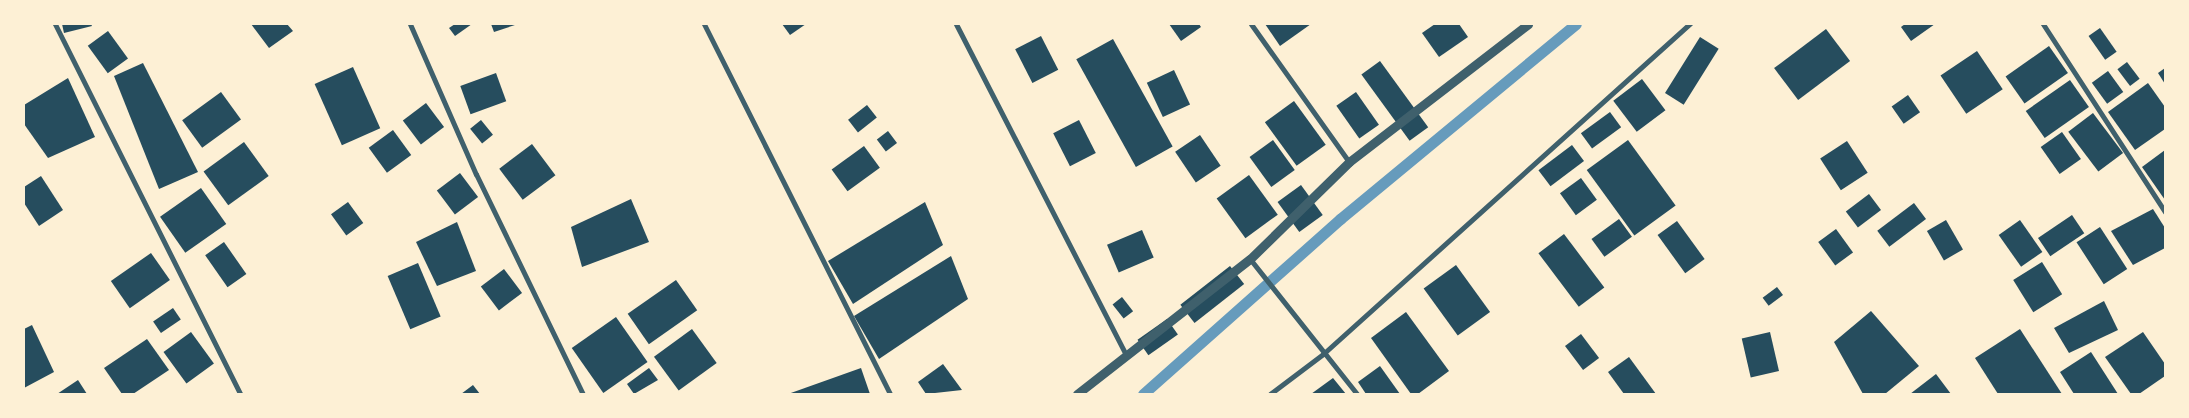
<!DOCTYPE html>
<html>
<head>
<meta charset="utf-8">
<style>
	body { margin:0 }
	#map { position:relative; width:2189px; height:418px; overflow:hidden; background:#fdf0d5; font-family:Cabin,sans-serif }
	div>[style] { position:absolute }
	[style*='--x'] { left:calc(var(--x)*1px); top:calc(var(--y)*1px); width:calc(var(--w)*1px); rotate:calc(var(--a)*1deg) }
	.stream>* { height:11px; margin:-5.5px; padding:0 5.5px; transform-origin:5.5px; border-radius:5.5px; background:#669bbc }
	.building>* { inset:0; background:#264d5e; transform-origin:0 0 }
	.minor>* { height:5px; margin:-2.5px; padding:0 2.5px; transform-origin:2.5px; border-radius:2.5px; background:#3f606c }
	.tertiary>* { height:9px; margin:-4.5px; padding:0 4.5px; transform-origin:4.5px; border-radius:4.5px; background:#3f606c }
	span { translate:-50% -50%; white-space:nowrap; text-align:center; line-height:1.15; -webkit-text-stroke:4.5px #fdf0d5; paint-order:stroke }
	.frame { position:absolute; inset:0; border:25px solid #fdf0d5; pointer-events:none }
</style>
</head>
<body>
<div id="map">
	<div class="stream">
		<div style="--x:1143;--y:394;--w:264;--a:-41.6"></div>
		<div style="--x:1340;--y:219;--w:306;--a:-39.6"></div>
	</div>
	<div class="building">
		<div style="clip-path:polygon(62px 24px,91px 24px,92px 26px,64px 33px)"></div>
		<div style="clip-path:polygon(251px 24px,287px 24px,293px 31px,269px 48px)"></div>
		<div style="clip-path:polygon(455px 24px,472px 24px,455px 36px,449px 28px)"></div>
		<div style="clip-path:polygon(491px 24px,518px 24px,494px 32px)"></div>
		<div style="clip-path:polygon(782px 24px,806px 24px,790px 35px)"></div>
		<div style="clip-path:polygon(1169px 24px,1199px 24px,1201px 27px,1181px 41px)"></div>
		<div style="clip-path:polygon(1265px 24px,1311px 24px,1280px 46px)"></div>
		<div style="clip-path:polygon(1435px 24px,1459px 24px,1468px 37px,1439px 57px,1422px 33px)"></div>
		<div style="clip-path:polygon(1905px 24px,1935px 24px,1911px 41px,1901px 27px)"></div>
		<div style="left:2100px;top:28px;width:29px;height:14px;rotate:55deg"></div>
		<div style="left:1826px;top:29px;width:40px;height:65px;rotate:53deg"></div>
		<div style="left:108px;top:31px;width:34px;height:25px;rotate:54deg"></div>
		<div style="left:1041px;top:36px;width:38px;height:29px;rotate:63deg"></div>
		<div style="left:1700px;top:37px;width:22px;height:66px;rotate:32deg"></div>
		<div style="left:1113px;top:39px;width:123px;height:42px;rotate:61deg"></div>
		<div style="left:2049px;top:46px;width:33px;height:53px;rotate:55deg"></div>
		<div style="left:1977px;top:51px;width:46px;height:44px;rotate:56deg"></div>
		<div style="left:1380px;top:61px;width:82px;height:23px;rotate:54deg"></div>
		<div style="left:2127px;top:62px;width:21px;height:12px;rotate:53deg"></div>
		<div style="clip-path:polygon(143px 63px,198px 172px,159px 189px,114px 76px)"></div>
		<div style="left:353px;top:67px;width:67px;height:42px;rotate:66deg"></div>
		<div style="clip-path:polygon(2165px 68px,2165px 84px,2158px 73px)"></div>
		<div style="left:1174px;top:70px;width:38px;height:30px;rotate:65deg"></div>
		<div style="left:2108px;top:71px;width:26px;height:20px;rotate:54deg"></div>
		<div style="left:496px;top:73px;width:30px;height:38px;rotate:70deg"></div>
		<div style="clip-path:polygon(68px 78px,95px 137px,48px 158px,24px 124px,24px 105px)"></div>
		<div style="left:1642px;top:79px;width:39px;height:36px;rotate:53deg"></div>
		<div style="left:2070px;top:80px;width:33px;height:54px;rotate:55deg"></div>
		<div style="clip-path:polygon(2148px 83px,2165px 107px,2165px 129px,2135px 150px,2108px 112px)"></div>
		<div style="left:221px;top:92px;width:34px;height:48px;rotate:54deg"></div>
		<div style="left:1356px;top:92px;width:40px;height:24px;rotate:55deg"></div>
		<div style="left:1908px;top:95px;width:21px;height:20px;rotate:55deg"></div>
		<div style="left:1294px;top:101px;width:54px;height:36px;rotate:54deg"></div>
		<div style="left:426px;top:103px;width:30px;height:29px;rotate:53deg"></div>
		<div style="left:867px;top:105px;width:16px;height:24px;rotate:52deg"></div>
		<div style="left:1610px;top:112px;width:19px;height:36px;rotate:54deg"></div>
		<div style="left:2093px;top:113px;width:50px;height:31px;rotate:53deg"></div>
		<div style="left:481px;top:120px;width:19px;height:14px;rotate:51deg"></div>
		<div style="left:1079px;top:120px;width:37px;height:29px;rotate:63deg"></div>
		<div style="left:393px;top:130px;width:31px;height:30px;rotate:54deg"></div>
		<div style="left:888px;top:131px;width:15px;height:14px;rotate:53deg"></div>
		<div style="left:2062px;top:132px;width:33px;height:26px;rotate:55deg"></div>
		<div style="left:1200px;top:135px;width:37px;height:30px;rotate:56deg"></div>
		<div style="left:1273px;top:140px;width:37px;height:29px;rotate:54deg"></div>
		<div style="left:1628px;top:140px;width:81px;height:51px;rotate:54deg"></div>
		<div style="left:1847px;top:141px;width:38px;height:32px;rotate:57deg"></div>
		<div style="left:244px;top:142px;width:42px;height:50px;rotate:54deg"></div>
		<div style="left:532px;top:144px;width:39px;height:41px;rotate:53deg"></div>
		<div style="left:1572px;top:145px;width:20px;height:42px;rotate:53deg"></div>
		<div style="left:864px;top:146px;width:27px;height:40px;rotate:54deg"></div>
		<div style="clip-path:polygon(2165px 150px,2165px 200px,2142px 167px)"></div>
		<div style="left:460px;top:173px;width:30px;height:29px;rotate:53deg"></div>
		<div style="left:1249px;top:175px;width:49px;height:40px;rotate:54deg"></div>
		<div style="clip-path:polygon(41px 176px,63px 210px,39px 226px,24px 203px,24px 187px)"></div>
		<div style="left:1581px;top:178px;width:27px;height:26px;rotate:54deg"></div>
		<div style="left:1301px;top:185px;width:37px;height:29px;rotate:54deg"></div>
		<div style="left:201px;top:188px;width:44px;height:50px;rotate:55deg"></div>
		<div style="left:1869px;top:194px;width:20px;height:29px;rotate:53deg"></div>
		<div style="clip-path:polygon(631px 199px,649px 242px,582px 267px,571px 227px)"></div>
		<div style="left:348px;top:202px;width:26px;height:21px;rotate:54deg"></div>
		<div style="clip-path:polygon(925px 202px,943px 245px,853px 304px,828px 261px)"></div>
		<div style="left:1914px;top:203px;width:20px;height:46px;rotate:53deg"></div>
		<div style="clip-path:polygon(2153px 209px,2165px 228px,2165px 248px,2133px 265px,2111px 231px)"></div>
		<div style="left:2072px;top:215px;width:22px;height:41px;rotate:56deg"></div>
		<div style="left:1619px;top:219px;width:22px;height:34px;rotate:54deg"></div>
		<div style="left:1946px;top:220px;width:34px;height:22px;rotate:60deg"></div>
		<div style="left:2020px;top:220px;width:39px;height:26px;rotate:55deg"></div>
		<div style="left:1677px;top:221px;width:47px;height:24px;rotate:54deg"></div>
		<div style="clip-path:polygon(457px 222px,476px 271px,437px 286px,416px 242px)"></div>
		<div style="left:2100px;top:227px;width:50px;height:28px;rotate:57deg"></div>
		<div style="left:1836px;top:229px;width:29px;height:22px;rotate:54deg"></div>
		<div style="left:1142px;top:230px;width:30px;height:38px;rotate:67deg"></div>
		<div style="left:1564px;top:234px;width:67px;height:32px;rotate:53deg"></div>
		<div style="left:224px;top:242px;width:39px;height:23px;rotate:55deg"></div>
		<div style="left:151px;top:253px;width:33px;height:49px;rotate:55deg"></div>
		<div style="clip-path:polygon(951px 256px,968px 299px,879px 359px,854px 316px)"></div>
		<div style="left:2042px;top:262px;width:38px;height:34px;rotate:58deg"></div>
		<div style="left:418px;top:263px;width:58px;height:33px;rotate:67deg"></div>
		<div style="left:1456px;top:265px;width:58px;height:40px;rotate:54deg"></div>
		<div style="left:1230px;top:266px;width:23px;height:63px;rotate:52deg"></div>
		<div style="left:504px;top:269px;width:30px;height:29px;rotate:53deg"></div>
		<div style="left:676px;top:280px;width:37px;height:59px;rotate:55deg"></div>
		<div style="left:1777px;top:287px;width:10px;height:18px;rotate:53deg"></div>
		<div style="left:1122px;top:297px;width:18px;height:12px;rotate:52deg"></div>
		<div style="clip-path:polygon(2104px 301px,2118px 330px,2069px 353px,2054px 328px)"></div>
		<div style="left:173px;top:308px;width:14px;height:24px;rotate:56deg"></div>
		<div style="clip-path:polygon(1871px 311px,1919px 366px,1885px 394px,1863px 394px,1834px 342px)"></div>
		<div style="clip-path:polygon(1406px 312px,1449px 371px,1418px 394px,1411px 394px,1371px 338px)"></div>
		<div style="left:616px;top:317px;width:55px;height:54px;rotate:55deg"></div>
		<div style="left:1167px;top:319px;width:19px;height:36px;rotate:55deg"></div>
		<div style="clip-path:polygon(32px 325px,54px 372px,24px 388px,24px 329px)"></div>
		<div style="left:692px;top:329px;width:42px;height:47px;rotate:54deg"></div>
		<div style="clip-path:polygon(2020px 329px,2062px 394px,1998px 394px,1975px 358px)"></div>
		<div style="left:191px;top:332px;width:39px;height:34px;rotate:54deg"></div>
		<div style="left:1770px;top:332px;width:40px;height:29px;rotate:77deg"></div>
		<div style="clip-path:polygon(2143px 332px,2165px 364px,2165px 376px,2139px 394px,2131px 394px,2105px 357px)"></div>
		<div style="left:1581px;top:334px;width:30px;height:20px;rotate:53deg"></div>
		<div style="clip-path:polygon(147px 339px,169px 370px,133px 394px,122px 394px,104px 368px)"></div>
		<div style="clip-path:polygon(2091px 352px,2118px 394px,2074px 394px,2060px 372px)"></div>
		<div style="clip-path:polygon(1629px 357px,1656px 394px,1624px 394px,1608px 372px)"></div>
		<div style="clip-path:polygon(943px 364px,962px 390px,926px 394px,918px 382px)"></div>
		<div style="clip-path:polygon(1380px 366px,1400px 394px,1366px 394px,1358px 382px)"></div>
		<div style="clip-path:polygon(649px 368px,658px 380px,634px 394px,627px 384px)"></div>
		<div style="clip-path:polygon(861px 368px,870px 394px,788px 394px)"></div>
		<div style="clip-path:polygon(1936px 374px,1951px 394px,1910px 394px)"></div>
		<div style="clip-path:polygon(1333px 378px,1346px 394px,1311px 394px)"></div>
		<div style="clip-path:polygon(78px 380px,87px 394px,57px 394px)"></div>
		<div style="clip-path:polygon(473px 385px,480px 394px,461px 394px)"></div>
	</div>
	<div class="minor">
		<div style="--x:55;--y:24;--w:414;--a:63.4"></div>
		<div style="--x:410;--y:24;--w:164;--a:66.3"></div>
		<div style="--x:476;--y:174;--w:245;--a:64.1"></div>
		<div style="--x:704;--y:24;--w:414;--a:63.3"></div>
		<div style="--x:956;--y:24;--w:370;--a:62.8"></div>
		<div style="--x:1251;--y:24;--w:169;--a:54.6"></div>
		<div style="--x:2043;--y:24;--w:224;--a:57"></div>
		<div style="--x:1250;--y:259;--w:172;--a:51.6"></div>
		<div style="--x:1270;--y:394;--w:66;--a:-37"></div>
		<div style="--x:1323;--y:354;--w:494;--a:-42"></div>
	</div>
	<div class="tertiary">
		<div style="--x:1077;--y:394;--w:219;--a:-38"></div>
		<div style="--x:1250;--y:259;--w:139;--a:-44.4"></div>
		<div style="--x:1349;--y:162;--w:226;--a:-37.6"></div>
	</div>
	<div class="frame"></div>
</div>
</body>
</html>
